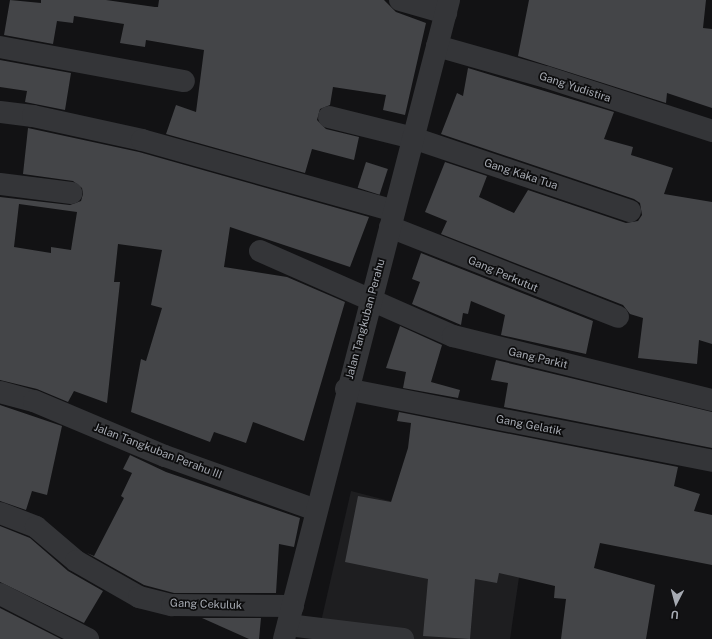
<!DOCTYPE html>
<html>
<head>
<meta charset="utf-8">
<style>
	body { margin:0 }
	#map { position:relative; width:712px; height:639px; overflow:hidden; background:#121214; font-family:"Public Sans",sans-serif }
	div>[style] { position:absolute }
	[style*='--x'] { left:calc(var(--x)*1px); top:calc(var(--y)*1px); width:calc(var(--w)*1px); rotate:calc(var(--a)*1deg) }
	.built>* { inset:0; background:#1e1e20 }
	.building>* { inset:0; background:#444548; transform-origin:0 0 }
	.minor>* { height:22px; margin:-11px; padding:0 11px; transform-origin:11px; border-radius:11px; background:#343538 }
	span { translate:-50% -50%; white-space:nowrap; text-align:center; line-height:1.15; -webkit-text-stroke:3.5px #0d0d0e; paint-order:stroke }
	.street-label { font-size:11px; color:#a6aab2 }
	.north { position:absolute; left:656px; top:583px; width:40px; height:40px; -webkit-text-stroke:3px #0d0d0e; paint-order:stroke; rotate:186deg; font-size:11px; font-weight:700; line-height:16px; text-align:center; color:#a6aab2 }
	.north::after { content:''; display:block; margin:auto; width:14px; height:18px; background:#a6aab2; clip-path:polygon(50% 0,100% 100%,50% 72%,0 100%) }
</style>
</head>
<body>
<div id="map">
	<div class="built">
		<div style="clip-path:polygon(351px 491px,525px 536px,510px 639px,347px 639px,318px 635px)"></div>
	</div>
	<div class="building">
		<div style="clip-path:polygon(10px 0,41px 3px,41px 0,106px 0,155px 7px,158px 7px,159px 0,384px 0,396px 12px,426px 23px,405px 115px,383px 110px,386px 95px,333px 87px,330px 105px,320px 109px,317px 120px,326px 129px,359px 137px,354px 160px,312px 149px,305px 173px,166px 134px,176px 105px,196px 112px,204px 50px,146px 40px,145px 47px,120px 43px,124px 24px,74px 16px,73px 23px,57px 21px,53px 44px,4px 35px)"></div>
		<div style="clip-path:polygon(529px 0,706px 0,703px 28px,712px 29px,712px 108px,667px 93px,666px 103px,518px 56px)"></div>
		<div style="clip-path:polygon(0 60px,71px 73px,65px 110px,25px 102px,27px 91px,0 87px)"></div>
		<div style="clip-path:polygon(468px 68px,614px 112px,604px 139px,633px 147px,631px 155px,673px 168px,664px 194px,712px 202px,712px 344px,699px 340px,697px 364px,638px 358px,643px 318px,630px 314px,623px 305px,441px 234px,447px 221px,425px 212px,445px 162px,487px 176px,479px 197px,514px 213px,528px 190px,626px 223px,638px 221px,642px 215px,640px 203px,634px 199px,441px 134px,457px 93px,463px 96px)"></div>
		<div style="clip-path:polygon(evenodd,28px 128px,139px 152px,369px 217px,350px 267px,230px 227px,224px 267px,287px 277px,345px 302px,304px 441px,253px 422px,246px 443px,214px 432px,210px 442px,131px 412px,141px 359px,146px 361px,162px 308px,151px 305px,162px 250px,118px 244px,114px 282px,120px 282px,107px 403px,74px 391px,68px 402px,37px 389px,0 380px,0 197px,70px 205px,81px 201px,83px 194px,82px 188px,73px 181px,23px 174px,28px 128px,19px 204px,77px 212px,71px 250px,51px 247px,51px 253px,14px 247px,19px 204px)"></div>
		<div style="left:366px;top:162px;width:23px;height:27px;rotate:18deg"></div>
		<div style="clip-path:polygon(421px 253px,593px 321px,586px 354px,501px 335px,505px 315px,471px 301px,468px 314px,463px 313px,461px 325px,412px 304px,420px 282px,412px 279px)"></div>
		<div style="clip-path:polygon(400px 326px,442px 345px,431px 382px,460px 390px,458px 398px,403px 388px,406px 372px,386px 368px)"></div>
		<div style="clip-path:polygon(496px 360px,712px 412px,712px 448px,504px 407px,508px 383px,491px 380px)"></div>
		<div style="clip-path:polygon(0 405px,62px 426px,47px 495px,32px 491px,26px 510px,0 501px)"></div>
		<div style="clip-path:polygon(399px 412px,678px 467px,674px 486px,700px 494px,694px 511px,712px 515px,712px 565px,600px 543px,594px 568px,655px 585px,646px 639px,561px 639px,566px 599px,554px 598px,555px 586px,499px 573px,497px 583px,475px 579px,470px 639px,423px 636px,428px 579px,345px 562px,358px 496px,391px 502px,408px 448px,411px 423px,397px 421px)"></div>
		<div style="clip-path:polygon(130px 455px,166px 472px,300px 518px,294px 547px,279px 544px,276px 593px,174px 593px,144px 585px,87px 553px,94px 556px,124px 498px,121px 496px,132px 473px,123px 469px)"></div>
		<div style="clip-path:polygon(0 526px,30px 538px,68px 571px,103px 591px,84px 623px,0 582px)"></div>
		<div style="clip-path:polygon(0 608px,61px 639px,0 639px)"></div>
		<div style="clip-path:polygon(202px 618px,261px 618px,259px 639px,249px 639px)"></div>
	</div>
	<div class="minor">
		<div style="--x:400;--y:0;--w:48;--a:15.8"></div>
		<div style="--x:437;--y:46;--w:113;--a:15.9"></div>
		<div style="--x:546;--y:77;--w:175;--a:18"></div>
		<div style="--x:0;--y:47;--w:187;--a:10.5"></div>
		<div style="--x:0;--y:112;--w:33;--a:7"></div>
		<div style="--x:33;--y:116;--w:112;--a:12.4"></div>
		<div style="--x:142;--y:140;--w:262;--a:15.7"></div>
		<div style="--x:329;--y:117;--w:87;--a:14"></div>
		<div style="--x:413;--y:138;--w:229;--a:18.6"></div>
		<div style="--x:0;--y:184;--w:72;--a:7.2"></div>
		<div style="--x:390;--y:227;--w:245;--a:21.5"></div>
		<div style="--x:260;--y:251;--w:211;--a:23.8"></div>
		<div style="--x:453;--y:336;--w:267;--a:13.9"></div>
		<div style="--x:346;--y:389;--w:373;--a:11.1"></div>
		<div style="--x:0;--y:392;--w:35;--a:15"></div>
		<div style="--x:34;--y:401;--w:142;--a:22.8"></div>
		<div style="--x:165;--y:456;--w:160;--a:19.7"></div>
		<div style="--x:0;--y:513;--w:39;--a:21"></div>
		<div style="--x:36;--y:527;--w:52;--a:40.4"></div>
		<div style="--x:76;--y:561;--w:73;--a:29.7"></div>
		<div style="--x:139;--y:597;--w:34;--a:14"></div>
		<div style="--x:172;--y:605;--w:121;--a:0.5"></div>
		<div style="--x:0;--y:594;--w:99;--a:27.1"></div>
		<div style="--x:288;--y:625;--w:116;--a:6.9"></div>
		<div style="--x:284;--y:639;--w:660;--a:-75.52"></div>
	</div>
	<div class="street-label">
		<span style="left:575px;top:87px;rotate:18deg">Gang Yudistira</span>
		<span style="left:521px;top:174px;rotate:18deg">Gang Kaka Tua</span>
		<span style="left:503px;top:274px;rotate:23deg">Gang Perkutut</span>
		<span style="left:365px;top:319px;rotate:-75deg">Jalan Tangkuban Perahu</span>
		<span style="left:538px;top:358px;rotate:13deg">Gang Parkit</span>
		<span style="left:529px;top:425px;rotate:11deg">Gang Gelatik</span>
		<span style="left:158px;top:451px;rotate:21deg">Jalan Tangkuban Perahu III</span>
		<span style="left:206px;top:604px;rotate:2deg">Gang Cekuluk</span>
	</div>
	<div class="north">U</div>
</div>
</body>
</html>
